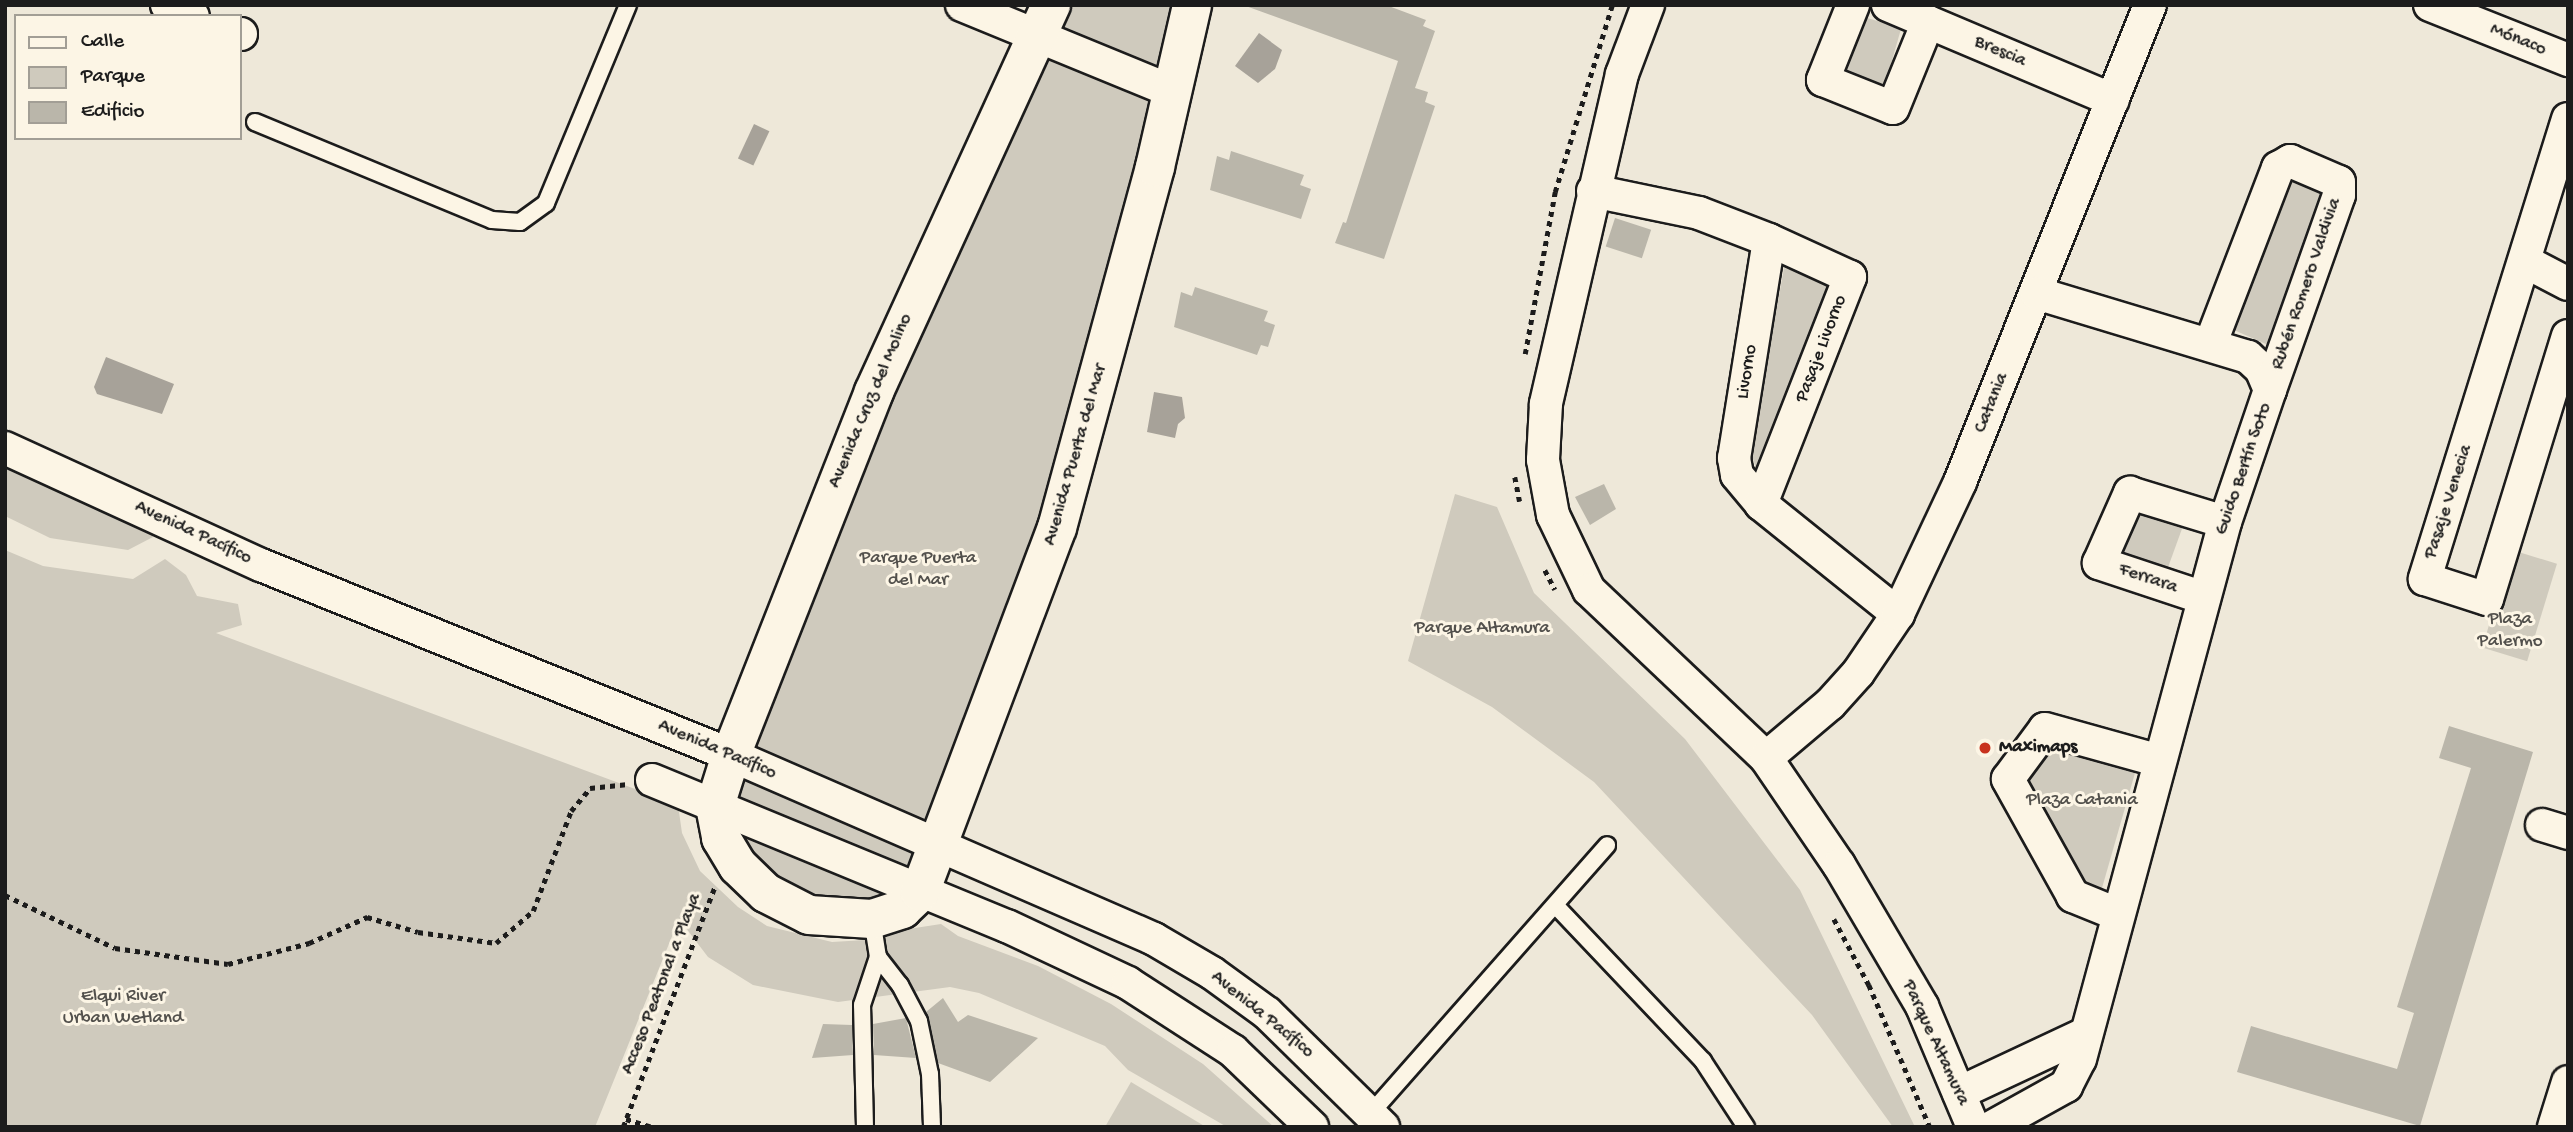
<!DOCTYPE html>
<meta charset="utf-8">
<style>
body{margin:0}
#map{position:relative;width:2573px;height:1132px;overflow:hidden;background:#eee8d9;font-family:"Gochi Hand",sans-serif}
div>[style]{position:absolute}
.green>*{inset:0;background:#cfcabd;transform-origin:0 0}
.water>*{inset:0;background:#a7a299;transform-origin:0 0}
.building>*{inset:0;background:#bab6aa;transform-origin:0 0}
.path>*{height:4.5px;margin-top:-2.25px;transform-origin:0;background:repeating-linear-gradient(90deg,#1c1c1c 0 5px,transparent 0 10px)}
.roads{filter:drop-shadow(2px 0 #1c1c1c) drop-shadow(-2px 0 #1c1c1c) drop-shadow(0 2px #1c1c1c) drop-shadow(0 -2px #1c1c1c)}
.service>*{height:16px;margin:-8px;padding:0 8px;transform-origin:8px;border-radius:8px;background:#fcf5e5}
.minor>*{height:32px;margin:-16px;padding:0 16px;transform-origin:16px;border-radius:16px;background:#fcf5e5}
.tertiary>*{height:38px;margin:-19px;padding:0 19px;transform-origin:19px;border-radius:19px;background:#fcf5e5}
.dots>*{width:19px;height:19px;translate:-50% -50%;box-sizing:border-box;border:4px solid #fcf5e5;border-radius:50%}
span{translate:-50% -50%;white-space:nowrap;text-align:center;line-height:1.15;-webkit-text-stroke:6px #fcf5e5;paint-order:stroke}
.street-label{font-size:19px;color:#1c1c1c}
.park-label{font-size:19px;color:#52504c}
.poi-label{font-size:19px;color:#1c1c1c;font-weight:700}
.left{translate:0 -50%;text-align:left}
.frame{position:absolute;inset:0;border:7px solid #1c1c1c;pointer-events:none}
.legend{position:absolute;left:14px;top:14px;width:228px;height:126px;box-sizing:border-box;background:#fcf5e5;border:2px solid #a29e95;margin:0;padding:9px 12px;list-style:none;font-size:21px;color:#1c1c1c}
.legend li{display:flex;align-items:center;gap:14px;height:35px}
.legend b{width:35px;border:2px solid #a29e95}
</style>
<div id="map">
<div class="green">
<div style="clip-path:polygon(1062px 5px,1177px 5px,1043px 524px,897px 897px,829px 906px,761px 870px,735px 823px,743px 779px,822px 536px)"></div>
<div style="left:1860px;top:16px;width:43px;height:59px;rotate:16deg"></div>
<div style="clip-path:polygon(2294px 174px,2321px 184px,2325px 203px,2275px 348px,2227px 327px,2280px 189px)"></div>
<div style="clip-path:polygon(1784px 268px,1830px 282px,1828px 304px,1757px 472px,1751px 452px)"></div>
<div style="clip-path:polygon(5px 465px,150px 528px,153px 537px,128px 550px,50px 538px,5px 516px)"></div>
<div style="clip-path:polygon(1455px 494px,1497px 507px,1534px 593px,1685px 739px,1800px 890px,1915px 1127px,1893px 1127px,1812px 1015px,1594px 782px,1492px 707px,1408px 661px)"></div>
<div style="left:2136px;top:509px;width:50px;height:49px;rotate:20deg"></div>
<div style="clip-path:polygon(5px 550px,43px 566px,133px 579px,165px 559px,186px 575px,197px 596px,238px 604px,242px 625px,216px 633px,678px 805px,682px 833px,700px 871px,738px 907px,767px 926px,832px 942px,882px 939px,902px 930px,941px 924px,958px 936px,1038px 966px,1111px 1004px,1203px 1064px,1274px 1127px,1227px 1127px,1128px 1070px,1105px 1046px,979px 993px,950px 987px,838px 1002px,753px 985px,708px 957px,679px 919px,595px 1127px,5px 1127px)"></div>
<div style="left:2512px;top:550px;width:47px;height:102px;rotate:17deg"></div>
<div style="clip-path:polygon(2048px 747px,2135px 773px,2102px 888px,2083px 885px,2023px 779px)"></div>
<div style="clip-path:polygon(1131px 1082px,1206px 1127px,1105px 1127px)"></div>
</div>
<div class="water">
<div style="clip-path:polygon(1259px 33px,1282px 50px,1275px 69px,1258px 83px,1235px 66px)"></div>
<div style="left:754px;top:124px;width:17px;height:38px;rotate:25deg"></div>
<div style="clip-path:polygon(106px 357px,174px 384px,162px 414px,97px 394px,94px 387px)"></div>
<div style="clip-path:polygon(1154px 392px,1182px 397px,1185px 418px,1178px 424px,1175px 438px,1147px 432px)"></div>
</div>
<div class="building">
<div style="clip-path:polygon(1243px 5px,1386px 5px,1426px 20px,1423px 26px,1435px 31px,1415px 88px,1428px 92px,1425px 102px,1435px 106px,1384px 259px,1335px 243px,1343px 222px,1346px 223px,1398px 61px)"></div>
<div style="clip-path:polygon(1231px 151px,1304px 175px,1300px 185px,1311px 189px,1301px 219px,1210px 190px,1217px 156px,1229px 160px)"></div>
<div style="left:1615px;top:218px;width:38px;height:30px;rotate:18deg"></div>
<div style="clip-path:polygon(1195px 287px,1268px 311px,1264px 321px,1275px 325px,1268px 347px,1261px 345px,1257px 355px,1174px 327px,1181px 292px,1192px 296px)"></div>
<div style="clip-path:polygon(1604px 484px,1616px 509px,1590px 525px,1575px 497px)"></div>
<div style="clip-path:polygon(2449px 726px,2533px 752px,2420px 1126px,2237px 1072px,2251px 1026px,2397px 1069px,2414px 1013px,2397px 1007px,2471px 768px,2439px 758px)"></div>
<div style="clip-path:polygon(943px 998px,958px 1022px,968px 1015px,1038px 1038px,990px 1082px,938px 1063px,926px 1012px)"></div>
<div style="clip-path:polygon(906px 1018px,916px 1058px,874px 1055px,873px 1024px)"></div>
<div style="clip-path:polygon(823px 1024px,852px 1025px,853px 1055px,812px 1058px)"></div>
</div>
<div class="path">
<div style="left:1525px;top:354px;width:165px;rotate:-79.5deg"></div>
<div style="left:1555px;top:192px;width:195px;rotate:-73deg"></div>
<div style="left:1515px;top:477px;width:25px;rotate:79deg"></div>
<div style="left:1545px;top:570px;width:22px;rotate:63deg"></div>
<div style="left:5px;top:895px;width:122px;rotate:25.7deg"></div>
<div style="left:115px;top:948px;width:114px;rotate:8.1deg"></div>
<div style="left:228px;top:964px;width:84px;rotate:-14.5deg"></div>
<div style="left:309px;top:943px;width:64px;rotate:-24.1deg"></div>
<div style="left:367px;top:917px;width:53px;rotate:16.4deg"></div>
<div style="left:418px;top:932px;width:79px;rotate:8deg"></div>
<div style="left:496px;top:943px;width:49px;rotate:-40.9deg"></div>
<div style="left:533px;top:911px;width:107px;rotate:-69.2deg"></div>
<div style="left:571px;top:811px;width:30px;rotate:-50deg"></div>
<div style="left:590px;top:788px;width:36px;rotate:-6deg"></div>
<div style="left:1834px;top:919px;width:75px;rotate:62.1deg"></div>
<div style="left:1869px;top:985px;width:155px;rotate:66.8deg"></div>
<div style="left:626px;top:1119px;width:28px;rotate:17deg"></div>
<div style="left:623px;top:1127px;width:258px;rotate:-69.1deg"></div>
</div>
<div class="roads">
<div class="service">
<div style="left:255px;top:122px;width:256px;rotate:22.5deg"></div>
<div style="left:492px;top:220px;width:28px;rotate:4deg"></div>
<div style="left:520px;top:222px;width:32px;rotate:-36deg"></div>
<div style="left:546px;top:203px;width:214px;rotate:-67.5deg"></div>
<div style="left:1556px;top:906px;width:214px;rotate:46.5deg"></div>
<div style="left:1703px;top:1061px;width:79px;rotate:56.9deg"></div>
<div style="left:878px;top:957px;width:36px;rotate:52deg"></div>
<div style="left:900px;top:985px;width:41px;rotate:62.2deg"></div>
<div style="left:919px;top:1021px;width:54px;rotate:78.3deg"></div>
<div style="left:930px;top:1074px;width:53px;rotate:87.8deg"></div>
<div style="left:1371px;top:1113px;width:357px;rotate:-48.6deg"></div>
<div style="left:865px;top:1127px;width:122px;rotate:-91.4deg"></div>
<div style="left:862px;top:1005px;width:51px;rotate:-71.6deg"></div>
<div style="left:878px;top:957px;width:38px;rotate:-99deg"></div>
</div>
<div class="minor">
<div style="left:167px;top:5px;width:28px;rotate:23deg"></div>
<div style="left:962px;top:5px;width:227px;rotate:22.3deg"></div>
<div style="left:1648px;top:5px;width:74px;rotate:110.6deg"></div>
<div style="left:1622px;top:74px;width:339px;rotate:103deg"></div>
<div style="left:1546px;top:404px;width:56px;rotate:93.1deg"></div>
<div style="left:1543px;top:460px;width:56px;rotate:79.7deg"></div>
<div style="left:1553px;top:515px;width:83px;rotate:64.4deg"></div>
<div style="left:1589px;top:590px;width:244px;rotate:43.5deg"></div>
<div style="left:1766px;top:758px;width:130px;rotate:55.7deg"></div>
<div style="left:1839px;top:865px;width:164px;rotate:59.5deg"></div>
<div style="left:1922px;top:1006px;width:131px;rotate:67.1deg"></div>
<div style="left:1853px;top:5px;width:81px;rotate:111.8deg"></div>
<div style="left:1823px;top:80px;width:75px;rotate:21.8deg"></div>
<div style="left:1893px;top:108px;width:93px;rotate:-67.9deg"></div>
<div style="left:1888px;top:5px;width:244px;rotate:22.9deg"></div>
<div style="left:2430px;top:5px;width:149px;rotate:21.7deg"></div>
<div style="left:240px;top:34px;width:1px"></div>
<div style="left:2568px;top:119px;width:482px;rotate:107.3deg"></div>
<div style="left:2425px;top:579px;width:65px;rotate:17.9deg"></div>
<div style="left:2487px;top:599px;width:275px;rotate:-72.9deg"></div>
<div style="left:1593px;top:191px;width:108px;rotate:11.7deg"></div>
<div style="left:1699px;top:213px;width:75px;rotate:21.1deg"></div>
<div style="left:1769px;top:240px;width:221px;rotate:99.1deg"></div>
<div style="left:1734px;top:458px;width:17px;rotate:80deg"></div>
<div style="left:1737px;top:475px;width:38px;rotate:50deg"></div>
<div style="left:1761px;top:504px;width:176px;rotate:38.8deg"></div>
<div style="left:2526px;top:262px;width:47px;rotate:27.6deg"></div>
<div style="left:2210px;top:345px;width:190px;rotate:-69deg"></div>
<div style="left:2278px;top:168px;width:14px;rotate:-30deg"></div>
<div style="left:2290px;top:161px;width:53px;rotate:23.2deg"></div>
<div style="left:2339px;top:182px;width:13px;rotate:90deg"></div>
<div style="left:2339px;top:195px;width:207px;rotate:109.5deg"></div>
<div style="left:5px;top:448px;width:281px;rotate:24.6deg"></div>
<div style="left:261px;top:565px;width:507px;rotate:22.01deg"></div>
<div style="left:731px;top:755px;width:461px;rotate:23.5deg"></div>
<div style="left:1154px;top:939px;width:67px;rotate:30.4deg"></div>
<div style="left:1212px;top:973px;width:68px;rotate:36deg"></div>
<div style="left:1267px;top:1013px;width:163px;rotate:44.5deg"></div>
<div style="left:1761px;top:504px;width:244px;rotate:-68.6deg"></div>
<div style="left:1850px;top:277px;width:89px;rotate:-155.4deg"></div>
<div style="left:2204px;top:598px;width:111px;rotate:-161.6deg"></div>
<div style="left:2099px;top:563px;width:77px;rotate:-66.1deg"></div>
<div style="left:2130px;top:493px;width:99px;rotate:17deg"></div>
<div style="left:1766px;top:758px;width:84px;rotate:-40.2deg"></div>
<div style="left:1830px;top:704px;width:42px;rotate:-47.9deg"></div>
<div style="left:1858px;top:673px;width:71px;rotate:-55.9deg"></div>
<div style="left:1898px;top:614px;width:146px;rotate:-64.8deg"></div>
<div style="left:1960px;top:482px;width:513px;rotate:-68.28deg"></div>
<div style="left:652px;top:780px;width:384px;rotate:22.4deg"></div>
<div style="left:1007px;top:926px;width:134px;rotate:25.2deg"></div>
<div style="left:1128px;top:983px;width:125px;rotate:32.9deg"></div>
<div style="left:1233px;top:1051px;width:110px;rotate:43.9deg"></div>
<div style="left:2542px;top:825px;width:27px;rotate:17deg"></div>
<div style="left:2117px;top:914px;width:48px;rotate:-157.8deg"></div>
<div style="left:2073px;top:896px;width:134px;rotate:-119.1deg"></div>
<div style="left:2008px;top:779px;width:62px;rotate:-53.5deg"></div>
<div style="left:2045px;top:729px;width:119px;rotate:15.5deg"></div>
<div style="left:1959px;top:1093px;width:139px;rotate:-25.1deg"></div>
<div style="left:1992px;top:1127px;width:85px;rotate:-29deg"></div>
<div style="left:2066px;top:1086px;width:30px;rotate:-63deg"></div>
<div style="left:2080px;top:1059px;width:556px;rotate:-74.89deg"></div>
<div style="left:2225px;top:522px;width:139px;rotate:-71.2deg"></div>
<div style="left:2270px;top:390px;width:23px;rotate:-113deg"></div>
<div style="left:2261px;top:369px;width:18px;rotate:-137deg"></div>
<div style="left:2248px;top:357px;width:221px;rotate:-163.2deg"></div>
<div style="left:2554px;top:1127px;width:47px;rotate:-72.7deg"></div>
</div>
<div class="tertiary">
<div style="left:1051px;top:5px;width:426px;rotate:114.6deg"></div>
<div style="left:874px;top:392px;width:390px;rotate:111.5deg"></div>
<div style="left:731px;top:755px;width:53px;rotate:107.4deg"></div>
<div style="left:715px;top:806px;width:33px;rotate:79deg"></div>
<div style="left:721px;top:838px;width:33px;rotate:59deg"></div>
<div style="left:738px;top:866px;width:39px;rotate:44deg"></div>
<div style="left:766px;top:893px;width:48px;rotate:27.1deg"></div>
<div style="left:809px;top:915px;width:63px;rotate:3.6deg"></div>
<div style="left:872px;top:919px;width:32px;rotate:-18deg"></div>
<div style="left:902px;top:909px;width:25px;rotate:-43deg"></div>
<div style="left:920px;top:892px;width:389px;rotate:-69.4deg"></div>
<div style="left:1057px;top:528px;width:374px;rotate:-74.8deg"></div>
<div style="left:1155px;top:167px;width:166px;rotate:-77.1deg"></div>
</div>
</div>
<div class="dots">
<div style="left:1985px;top:748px;background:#c8321e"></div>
</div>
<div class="street-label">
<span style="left:2518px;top:40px;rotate:22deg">Mónaco</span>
<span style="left:2000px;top:52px;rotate:23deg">Brescia</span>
<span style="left:2307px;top:284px;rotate:-71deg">Rubén Romero Valdivia</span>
<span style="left:1822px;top:349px;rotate:-69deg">Pasaje Livorno</span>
<span style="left:1748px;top:372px;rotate:-81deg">Livorno</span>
<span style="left:871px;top:401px;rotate:-67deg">Avenida Cruz del Molino</span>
<span style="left:1992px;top:403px;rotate:-68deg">Catania</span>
<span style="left:1076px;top:455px;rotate:-74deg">Avenida Puerta del Mar</span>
<span style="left:2244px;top:469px;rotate:-71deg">Guido Bertín Soto</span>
<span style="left:2449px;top:502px;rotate:-72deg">Pasaje Venecia</span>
<span style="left:193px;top:533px;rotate:25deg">Avenida Pacífico</span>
<span style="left:2148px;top:579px;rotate:19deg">Ferrara</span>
<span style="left:717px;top:750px;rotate:23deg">Avenida Pacífico</span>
<span style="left:662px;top:984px;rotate:-69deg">Acceso Peatonal a Playa</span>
<span style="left:1262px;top:1015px;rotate:39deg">Avenida Pacífico</span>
<span style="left:1935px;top:1043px;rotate:65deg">Parque Altamura</span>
</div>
<div class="park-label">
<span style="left:918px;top:570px">Parque Puerta<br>del Mar</span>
<span style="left:2510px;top:631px">Plaza<br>Palermo</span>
<span style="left:1482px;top:629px">Parque Altamura</span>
<span style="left:2082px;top:801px">Plaza Catania</span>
<span style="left:123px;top:1008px">Elqui River<br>Urban Wetland</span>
</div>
<div class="poi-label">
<span class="left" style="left:1999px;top:748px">Maximaps</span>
</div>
<div class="frame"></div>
<ul class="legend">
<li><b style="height:9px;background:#fcf5e5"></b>Calle</li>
<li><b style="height:19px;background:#cfcabd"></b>Parque</li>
<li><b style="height:19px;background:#bab6aa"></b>Edificio</li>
</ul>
</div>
